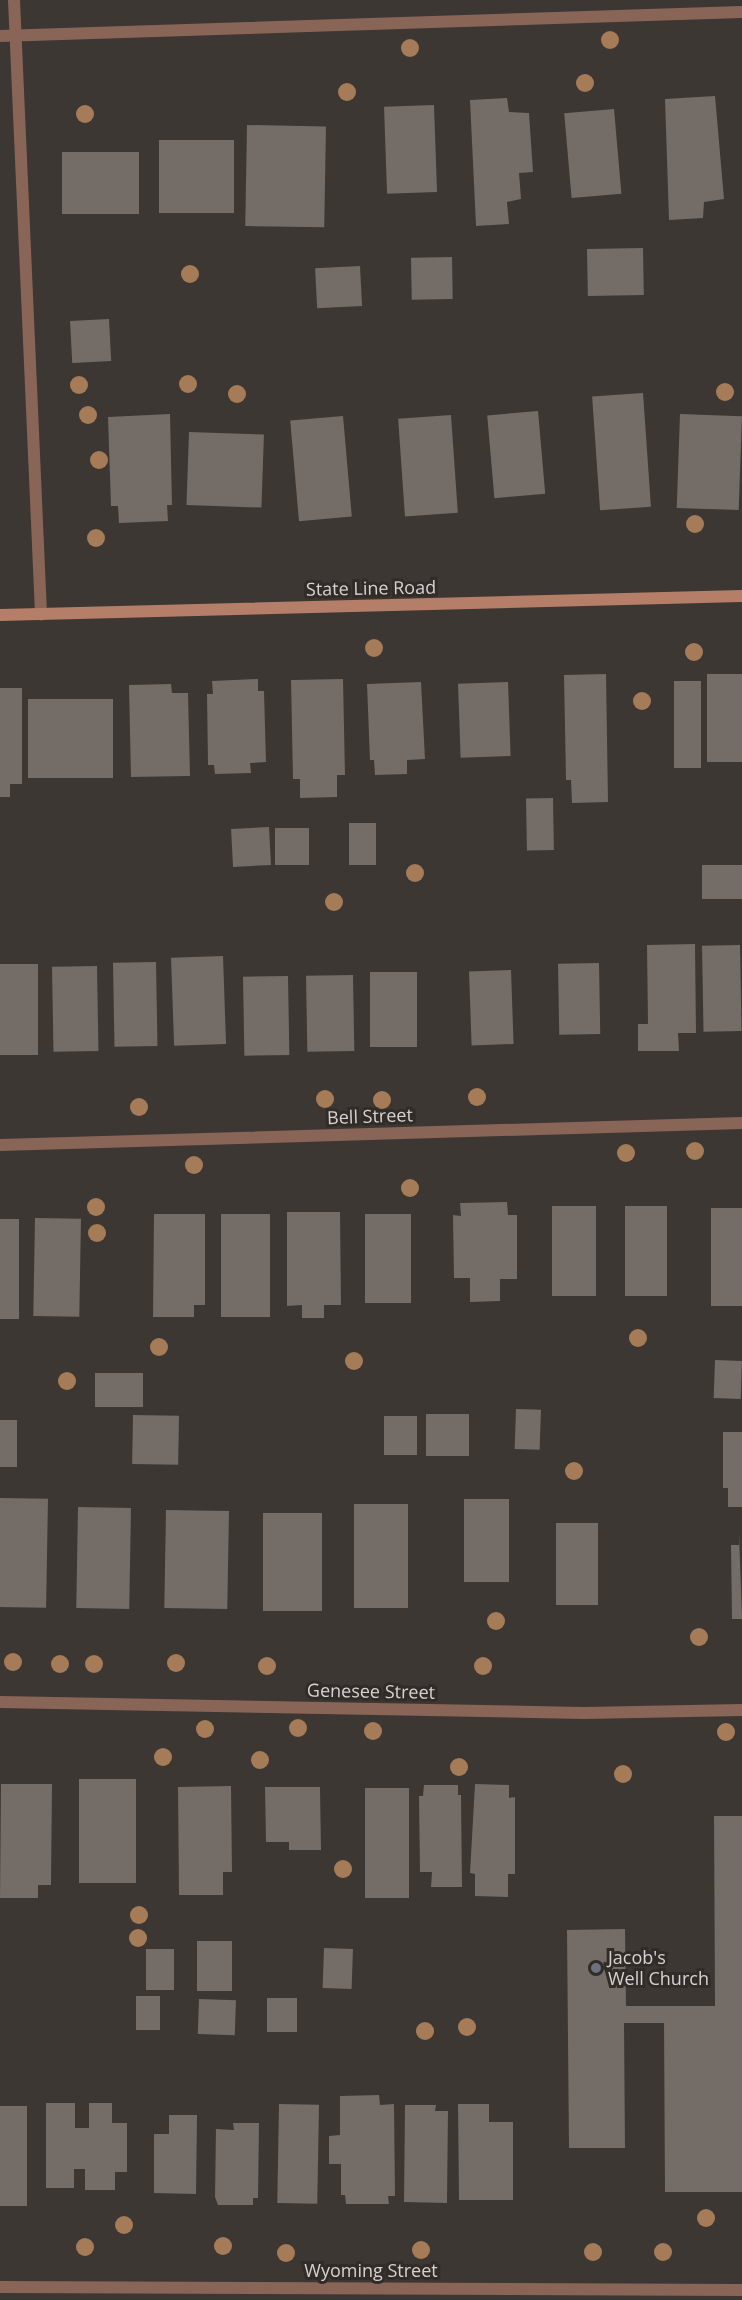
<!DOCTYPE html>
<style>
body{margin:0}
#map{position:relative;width:742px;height:2300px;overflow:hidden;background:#3c3732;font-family:"Open Sans",sans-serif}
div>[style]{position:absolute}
.building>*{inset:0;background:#736c67;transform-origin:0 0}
.street>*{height:12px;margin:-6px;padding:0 6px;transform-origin:6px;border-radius:6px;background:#896558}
.secondary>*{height:12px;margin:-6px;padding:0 6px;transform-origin:6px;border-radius:6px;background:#b57e69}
.trees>*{width:18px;height:18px;margin:-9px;border-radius:50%;background:#a57b58}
.dots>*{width:16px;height:16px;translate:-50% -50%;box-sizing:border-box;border:3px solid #322c28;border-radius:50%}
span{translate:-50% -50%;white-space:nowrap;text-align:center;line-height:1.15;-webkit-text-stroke:6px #322c28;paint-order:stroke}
.street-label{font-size:18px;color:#d6d2d0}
.poi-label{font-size:18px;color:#d6d2d0}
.left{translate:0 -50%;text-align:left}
</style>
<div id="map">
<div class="building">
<div style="clip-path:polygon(715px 96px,724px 199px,704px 202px,703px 218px,669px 220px,665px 99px)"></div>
<div style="clip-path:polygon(507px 98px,509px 112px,529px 113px,533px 172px,519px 173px,521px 199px,507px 202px,509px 224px,476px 226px,470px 100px)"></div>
<div style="left:434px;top:105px;width:87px;height:50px;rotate:88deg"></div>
<div style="left:614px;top:109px;width:85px;height:50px;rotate:85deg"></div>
<div style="left:247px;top:125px;width:79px;height:101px;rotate:1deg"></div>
<div style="left:159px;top:140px;width:75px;height:73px"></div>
<div style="left:62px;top:152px;width:77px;height:62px"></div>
<div style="left:643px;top:248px;width:47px;height:56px;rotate:89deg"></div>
<div style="left:452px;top:257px;width:42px;height:41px;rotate:89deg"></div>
<div style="left:360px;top:266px;width:40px;height:45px;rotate:87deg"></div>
<div style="left:109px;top:319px;width:42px;height:39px;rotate:87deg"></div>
<div style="left:643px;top:393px;width:114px;height:51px;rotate:86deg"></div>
<div style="left:538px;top:411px;width:83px;height:51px;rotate:85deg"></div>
<div style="clip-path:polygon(170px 414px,172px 505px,167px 505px,168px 521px,119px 523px,118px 506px,111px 506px,108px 417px)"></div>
<div style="left:680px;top:414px;width:62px;height:94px;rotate:2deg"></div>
<div style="left:451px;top:415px;width:98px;height:53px;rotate:86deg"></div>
<div style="left:343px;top:416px;width:101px;height:53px;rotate:85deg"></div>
<div style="left:189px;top:432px;width:75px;height:73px;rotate:2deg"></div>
<div style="clip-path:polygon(606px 674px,608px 802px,572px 803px,571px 780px,566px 780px,564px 675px)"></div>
<div style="left:707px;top:674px;width:35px;height:88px"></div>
<div style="clip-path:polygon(258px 679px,258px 691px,264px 691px,266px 762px,250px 763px,251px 773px,215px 774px,214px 765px,208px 765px,207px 694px,213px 694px,212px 681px)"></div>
<div style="clip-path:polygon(343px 679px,345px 775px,337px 775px,337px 797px,300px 798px,300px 779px,293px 779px,291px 680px)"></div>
<div style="left:674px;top:681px;width:27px;height:87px"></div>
<div style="clip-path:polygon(421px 682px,425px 759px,407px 760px,407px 774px,375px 775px,374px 760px,370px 760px,367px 684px)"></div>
<div style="left:508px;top:682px;width:74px;height:50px;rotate:88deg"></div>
<div style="clip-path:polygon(171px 684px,172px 693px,188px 693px,190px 776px,131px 777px,129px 685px)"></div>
<div style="clip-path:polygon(0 688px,22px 688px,22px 784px,10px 784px,10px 797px,0 797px)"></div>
<div style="left:28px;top:699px;width:85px;height:79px"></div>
<div style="left:553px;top:798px;width:52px;height:27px;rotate:89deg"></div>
<div style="left:349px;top:823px;width:27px;height:42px"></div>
<div style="left:269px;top:827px;width:38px;height:38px;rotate:87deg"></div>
<div style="left:275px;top:828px;width:34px;height:37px"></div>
<div style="left:742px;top:865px;width:34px;height:40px;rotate:90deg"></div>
<div style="clip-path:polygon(695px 944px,696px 1033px,678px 1033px,679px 1051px,638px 1051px,638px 1024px,648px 1024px,647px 945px)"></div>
<div style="left:740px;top:945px;width:86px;height:38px;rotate:89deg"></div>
<div style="left:223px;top:956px;width:88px;height:52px;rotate:88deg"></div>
<div style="left:156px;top:962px;width:84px;height:43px;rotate:89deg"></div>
<div style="left:599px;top:963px;width:71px;height:41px;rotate:89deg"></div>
<div style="left:0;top:964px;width:38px;height:91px"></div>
<div style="left:97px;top:966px;width:85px;height:45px;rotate:89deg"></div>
<div style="left:511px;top:970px;width:74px;height:42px;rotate:88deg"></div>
<div style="left:370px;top:972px;width:47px;height:75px"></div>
<div style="left:353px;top:975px;width:76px;height:47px;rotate:89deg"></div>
<div style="left:288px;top:976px;width:79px;height:45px;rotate:89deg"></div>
<div style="clip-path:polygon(507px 1202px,508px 1215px,517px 1215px,517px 1279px,500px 1279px,500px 1301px,470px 1302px,470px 1278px,454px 1278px,453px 1215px,461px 1216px,460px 1203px)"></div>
<div style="left:552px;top:1206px;width:44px;height:90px"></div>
<div style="left:625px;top:1206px;width:42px;height:90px"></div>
<div style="left:711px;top:1208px;width:31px;height:98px"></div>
<div style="clip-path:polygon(287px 1212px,340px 1212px,341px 1305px,324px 1305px,324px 1318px,302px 1318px,302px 1305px,287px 1306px)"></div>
<div style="clip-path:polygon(154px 1214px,205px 1214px,205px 1305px,194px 1305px,194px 1317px,153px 1317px)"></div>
<div style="left:221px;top:1214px;width:49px;height:103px"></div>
<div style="left:365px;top:1214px;width:46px;height:89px"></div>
<div style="left:35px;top:1218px;width:46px;height:98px;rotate:1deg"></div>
<div style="left:0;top:1219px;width:19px;height:100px"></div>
<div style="left:715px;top:1360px;width:27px;height:38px;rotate:2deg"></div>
<div style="left:95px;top:1373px;width:48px;height:34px"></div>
<div style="left:516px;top:1409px;width:25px;height:40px;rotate:2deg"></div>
<div style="left:426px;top:1414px;width:43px;height:42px"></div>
<div style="left:133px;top:1415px;width:46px;height:49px;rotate:1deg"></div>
<div style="left:384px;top:1416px;width:33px;height:39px"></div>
<div style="left:0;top:1420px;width:17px;height:47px"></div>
<div style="clip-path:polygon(723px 1432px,742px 1432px,742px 1507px,728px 1507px,728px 1488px,723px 1488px)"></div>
<div style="left:0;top:1498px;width:48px;height:109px;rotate:1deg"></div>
<div style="left:464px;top:1499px;width:45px;height:83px"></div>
<div style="left:354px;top:1504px;width:54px;height:104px"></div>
<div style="left:78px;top:1507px;width:53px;height:101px;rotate:1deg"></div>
<div style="left:166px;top:1510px;width:63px;height:98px;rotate:1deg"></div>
<div style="left:263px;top:1513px;width:59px;height:98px"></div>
<div style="left:556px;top:1523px;width:42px;height:82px"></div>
<div style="clip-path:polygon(739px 1533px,742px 1619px,732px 1619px,731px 1545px,739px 1545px)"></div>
<div style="left:79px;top:1779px;width:57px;height:104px"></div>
<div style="clip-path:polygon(1px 1784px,52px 1784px,51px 1885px,38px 1885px,38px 1898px,0 1898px)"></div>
<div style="clip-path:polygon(475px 1784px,509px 1785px,509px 1798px,515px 1797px,515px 1874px,508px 1874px,508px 1897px,475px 1896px,475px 1874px,470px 1873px)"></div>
<div style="clip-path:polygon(424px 1785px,458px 1785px,458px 1795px,461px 1795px,462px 1887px,431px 1887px,432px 1872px,420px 1872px,419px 1796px,423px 1796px)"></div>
<div style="clip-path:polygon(231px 1786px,232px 1872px,223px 1872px,223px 1895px,179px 1895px,178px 1787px)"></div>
<div style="clip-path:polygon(265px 1787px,320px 1787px,321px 1850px,289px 1850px,289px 1842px,266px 1842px)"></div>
<div style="left:365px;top:1788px;width:44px;height:110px"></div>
<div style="clip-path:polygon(714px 1816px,742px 1816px,742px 2192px,665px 2192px,664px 2023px,624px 2023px,625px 2148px,569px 2148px,567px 1930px,625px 1929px,626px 2006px,715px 2006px)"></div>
<div style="left:232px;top:1941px;width:50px;height:35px;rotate:90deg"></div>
<div style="left:324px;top:1948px;width:29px;height:40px;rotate:2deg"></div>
<div style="left:146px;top:1949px;width:28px;height:41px"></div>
<div style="left:136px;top:1996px;width:24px;height:34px"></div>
<div style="left:297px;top:1998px;width:34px;height:30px;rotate:90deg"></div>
<div style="left:199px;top:1999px;width:37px;height:35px;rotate:2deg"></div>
<div style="clip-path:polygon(379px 2095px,380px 2105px,394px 2104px,395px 2196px,388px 2196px,389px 2204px,346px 2204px,345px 2195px,341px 2195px,341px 2164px,329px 2164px,329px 2136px,340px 2135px,340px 2096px)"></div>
<div style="clip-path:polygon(46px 2103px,75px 2103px,75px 2128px,89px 2128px,89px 2103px,112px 2103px,112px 2123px,127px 2123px,127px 2172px,115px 2172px,115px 2190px,85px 2190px,85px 2169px,74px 2169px,74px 2188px,46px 2188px)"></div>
<div style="left:279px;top:2104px;width:40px;height:99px;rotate:1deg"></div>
<div style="clip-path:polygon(458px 2104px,489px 2104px,489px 2122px,513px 2122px,513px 2200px,459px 2200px)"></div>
<div style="clip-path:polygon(405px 2105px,436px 2105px,435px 2111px,448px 2111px,447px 2203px,404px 2202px)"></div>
<div style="left:0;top:2106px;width:27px;height:100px"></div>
<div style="clip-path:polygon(169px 2115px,197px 2115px,196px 2194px,154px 2193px,154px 2134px,169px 2134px)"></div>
<div style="clip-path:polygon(233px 2123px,259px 2123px,258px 2198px,253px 2198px,253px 2205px,218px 2205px,215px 2197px,216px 2129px,234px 2130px)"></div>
</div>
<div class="street">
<div style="left:14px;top:0;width:615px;rotate:87.48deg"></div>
<div style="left:0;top:36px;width:742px;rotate:-1.85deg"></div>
<div style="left:0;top:1145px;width:742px;rotate:-1.7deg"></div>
<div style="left:0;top:1702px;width:584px;rotate:1.08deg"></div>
<div style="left:584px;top:1713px;width:158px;rotate:-1.1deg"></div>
<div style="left:0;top:2287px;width:742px;rotate:0.23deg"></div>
</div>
<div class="secondary">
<div style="left:0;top:615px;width:742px;rotate:-1.47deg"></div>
</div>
<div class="trees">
<div style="left:610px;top:40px"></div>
<div style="left:410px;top:48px"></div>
<div style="left:585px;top:83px"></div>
<div style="left:347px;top:92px"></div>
<div style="left:85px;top:114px"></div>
<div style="left:190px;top:274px"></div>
<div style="left:188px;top:384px"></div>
<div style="left:79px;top:385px"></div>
<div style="left:725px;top:392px"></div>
<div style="left:237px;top:394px"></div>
<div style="left:88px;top:415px"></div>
<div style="left:99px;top:460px"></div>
<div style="left:695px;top:524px"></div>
<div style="left:96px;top:538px"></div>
<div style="left:374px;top:648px"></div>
<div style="left:694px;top:652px"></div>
<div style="left:642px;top:701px"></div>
<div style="left:415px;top:873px"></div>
<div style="left:334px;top:902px"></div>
<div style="left:477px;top:1097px"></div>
<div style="left:325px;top:1099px"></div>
<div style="left:382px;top:1100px"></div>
<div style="left:139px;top:1107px"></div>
<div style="left:695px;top:1151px"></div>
<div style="left:626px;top:1153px"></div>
<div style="left:194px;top:1165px"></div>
<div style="left:410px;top:1188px"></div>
<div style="left:96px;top:1207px"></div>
<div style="left:97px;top:1233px"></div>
<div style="left:638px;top:1338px"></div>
<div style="left:159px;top:1347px"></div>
<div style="left:354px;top:1361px"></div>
<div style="left:67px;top:1381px"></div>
<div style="left:574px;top:1471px"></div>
<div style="left:496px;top:1621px"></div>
<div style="left:699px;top:1637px"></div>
<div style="left:13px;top:1662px"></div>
<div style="left:176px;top:1663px"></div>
<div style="left:60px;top:1664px"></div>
<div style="left:94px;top:1664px"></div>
<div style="left:267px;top:1666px"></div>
<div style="left:483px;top:1666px"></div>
<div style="left:298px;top:1728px"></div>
<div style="left:205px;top:1729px"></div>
<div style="left:373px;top:1731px"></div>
<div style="left:726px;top:1732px"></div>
<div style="left:163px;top:1757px"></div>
<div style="left:260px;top:1760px"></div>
<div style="left:459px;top:1767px"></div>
<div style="left:623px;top:1774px"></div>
<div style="left:343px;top:1869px"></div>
<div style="left:139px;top:1915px"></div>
<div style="left:138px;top:1938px"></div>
<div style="left:467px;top:2027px"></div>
<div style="left:425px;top:2031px"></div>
<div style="left:706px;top:2218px"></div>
<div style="left:124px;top:2225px"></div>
<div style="left:223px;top:2246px"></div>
<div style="left:85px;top:2247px"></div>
<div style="left:421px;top:2250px"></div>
<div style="left:593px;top:2252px"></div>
<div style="left:663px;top:2252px"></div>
<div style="left:286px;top:2253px"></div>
</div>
<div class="dots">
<div style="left:596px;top:1968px;background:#6b7280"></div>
</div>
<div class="street-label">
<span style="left:371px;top:588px;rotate:-1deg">State Line Road</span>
<span style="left:370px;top:1116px;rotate:-2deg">Bell Street</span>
<span style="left:371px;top:1691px;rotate:1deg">Genesee Street</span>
<span style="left:371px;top:2270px">Wyoming Street</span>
</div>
<div class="poi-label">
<span class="left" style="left:608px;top:1968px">Jacob's<br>Well Church</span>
</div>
</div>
